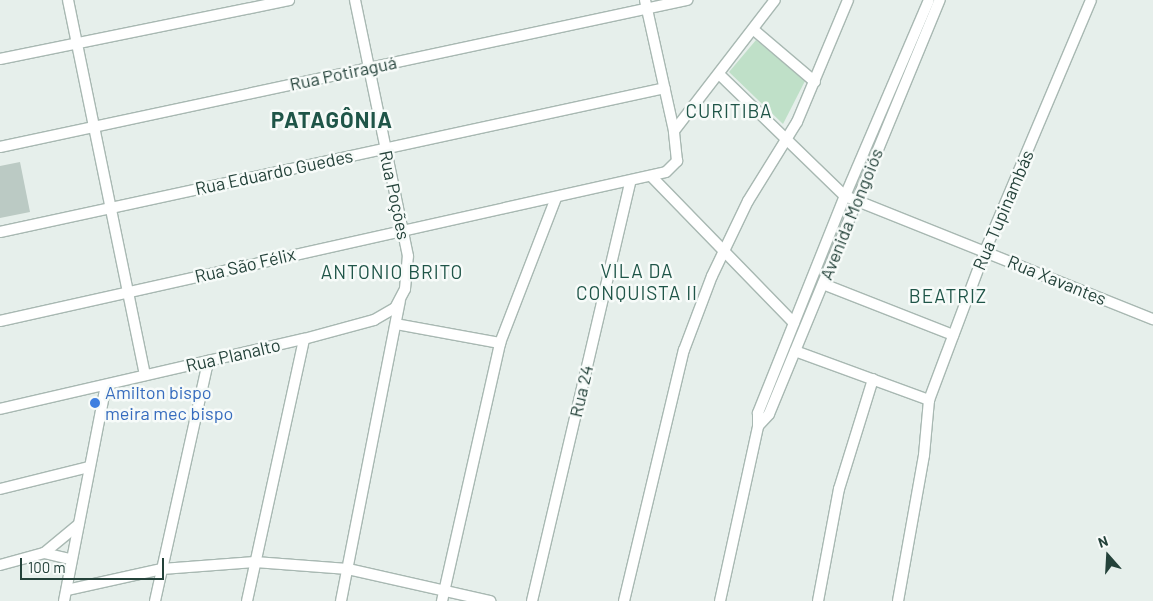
<!DOCTYPE html>
<meta charset="utf-8">
<style>
body{margin:0}
#map{position:relative;width:1153px;height:601px;overflow:hidden;background:#e6efeb;font-family:Barlow,sans-serif}
div>[style]{position:absolute}
.green>*{inset:0;background:#bfe0c8}
.building>*{inset:0;background:#bbcac4}
.roads{filter:drop-shadow(1px 0 #a8b8b2) drop-shadow(-1px 0 #a8b8b2) drop-shadow(0 1px #a8b8b2) drop-shadow(0 -1px #a8b8b2)}
.minor>*{height:10px;margin:-5px;padding:0 5px;transform-origin:5px;border-radius:5px;background:#fff}
.dots>*{width:14px;height:14px;translate:-50% -50%;box-sizing:border-box;border:2px solid #f7fbf9;border-radius:50%}
span{translate:-50% -50%;white-space:nowrap;text-align:center;line-height:1.15;-webkit-text-stroke:5px #f7fbf9;paint-order:stroke}
.street-label{font-size:18px;color:#24423a}
.shop-label{font-size:18px;color:#366cbe}
.left{translate:0 -50%;text-align:left}
.neighbourhood-label{font-size:19px;color:#1f5548;letter-spacing:1px}
.district-label{font-size:22px;color:#1f5548;font-weight:700;letter-spacing:1px}
.north{position:absolute;left:1083px;top:531px;width:50px;height:50px;-webkit-text-stroke:4px #f7fbf9;paint-order:stroke;rotate:341deg;font-size:14px;font-weight:700;line-height:20px;text-align:center;color:#24423a}
.north::after{content:'';display:block;margin:auto;width:18px;height:22px;background:#24423a;clip-path:polygon(50% 0,100% 100%,50% 72%,0 100%)}
.scale{position:absolute;left:20px;top:558px;width:144px;height:22px;box-sizing:border-box;border:2px solid #24423a;border-top:0;padding-left:6px;font-size:15px;line-height:18px;white-space:nowrap;color:#24423a;-webkit-text-stroke:4px #f7fbf9;paint-order:stroke}
</style>
<div id="map">
<div class="green">
<div style="clip-path:polygon(756px 40px,805px 81px,783px 124px,729px 72px)"></div>
</div>
<div class="building">
<div style="clip-path:polygon(20px 162px,30px 212px,0 218px,0 166px)"></div>
</div>
<div class="roads">
<div class="minor">
<div style="left:68px;top:0;width:383px;rotate:78.4deg"></div>
<div style="left:754px;top:30px;width:80px;rotate:40.4deg"></div>
<div style="left:0;top:59px;width:295px;rotate:-11.5deg"></div>
<div style="left:720px;top:75px;width:174px;rotate:44.1deg"></div>
<div style="left:845px;top:196px;width:332px;rotate:21.8deg"></div>
<div style="left:674px;top:131px;width:165px;rotate:-52.4deg"></div>
<div style="left:0;top:147px;width:703px;rotate:-12.08deg"></div>
<div style="left:651px;top:176px;width:205px;rotate:45.8deg"></div>
<div style="left:0;top:232px;width:680px;rotate:-12.22deg"></div>
<div style="left:823px;top:284px;width:140px;rotate:21.4deg"></div>
<div style="left:0;top:321px;width:682px;rotate:-12.61deg"></div>
<div style="left:666px;top:172px;width:16px;rotate:-45deg"></div>
<div style="left:677px;top:161px;width:30px;rotate:-96deg"></div>
<div style="left:674px;top:131px;width:134px;rotate:-102.5deg"></div>
<div style="left:396px;top:324px;width:106px;rotate:10.4deg"></div>
<div style="left:795px;top:351px;width:143px;rotate:20.1deg"></div>
<div style="left:0;top:409px;width:312px;rotate:-13deg"></div>
<div style="left:304px;top:339px;width:73px;rotate:-15.2deg"></div>
<div style="left:374px;top:320px;width:24px;rotate:-30deg"></div>
<div style="left:395px;top:308px;width:21px;rotate:-62deg"></div>
<div style="left:405px;top:289px;width:33px;rotate:-85deg"></div>
<div style="left:408px;top:256px;width:261px;rotate:-101.7deg"></div>
<div style="left:758px;top:426px;width:16px;rotate:-47deg"></div>
<div style="left:769px;top:414px;width:448px;rotate:-67.6deg"></div>
<div style="left:0;top:489px;width:92px;rotate:-13.9deg"></div>
<div style="left:44px;top:553px;width:28px;rotate:13deg"></div>
<div style="left:0;top:565px;width:46px;rotate:-15.3deg"></div>
<div style="left:44px;top:553px;width:45px;rotate:-39.6deg"></div>
<div style="left:67px;top:590px;width:97px;rotate:-12.5deg"></div>
<div style="left:162px;top:569px;width:93px;rotate:-4.3deg"></div>
<div style="left:255px;top:562px;width:93px;rotate:4.3deg"></div>
<div style="left:348px;top:569px;width:146px;rotate:12.7deg"></div>
<div style="left:64px;top:601px;width:220px;rotate:-79deg"></div>
<div style="left:155px;top:601px;width:246px;rotate:-77.5deg"></div>
<div style="left:247px;top:601px;width:268px;rotate:-77.7deg"></div>
<div style="left:341px;top:601px;width:306px;rotate:-78.9deg"></div>
<div style="left:442px;top:601px;width:264px;rotate:-77.3deg"></div>
<div style="left:500px;top:343px;width:155px;rotate:-68.9deg"></div>
<div style="left:532px;top:601px;width:430px;rotate:-76.8deg"></div>
<div style="left:624px;top:601px;width:258px;rotate:-76.6deg"></div>
<div style="left:684px;top:350px;width:79px;rotate:-69.3deg"></div>
<div style="left:712px;top:276px;width:83px;rotate:-64.4deg"></div>
<div style="left:748px;top:201px;width:93px;rotate:-58.2deg"></div>
<div style="left:797px;top:122px;width:132px;rotate:-67.3deg"></div>
<div style="left:720px;top:601px;width:179px;rotate:-77.7deg"></div>
<div style="left:758px;top:426px;width:13px;rotate:-90deg"></div>
<div style="left:758px;top:413px;width:234px;rotate:-68.2deg"></div>
<div style="left:845px;top:196px;width:213px;rotate:-66.8deg"></div>
<div style="left:818px;top:601px;width:114px;rotate:-79.4deg"></div>
<div style="left:839px;top:489px;width:115px;rotate:-72.8deg"></div>
<div style="left:898px;top:601px;width:148px;rotate:-79.9deg"></div>
<div style="left:924px;top:455px;width:55px;rotate:-84.8deg"></div>
<div style="left:929px;top:400px;width:159px;rotate:-69.4deg"></div>
<div style="left:985px;top:251px;width:272px;rotate:-67.1deg"></div>
</div>
</div>
<div class="dots">
<div style="left:95px;top:403px;background:#3f7fe0"></div>
</div>
<div class="street-label">
<span style="left:343px;top:73px;rotate:-12deg">Rua Potiraguá</span>
<span style="left:274px;top:172px;rotate:-12deg">Rua Eduardo Guedes</span>
<span style="left:395px;top:195px;rotate:78deg">Rua Poções</span>
<span style="left:1003px;top:210px;rotate:-67deg">Rua Tupinambás</span>
<span style="left:851px;top:214px;rotate:-68deg">Avenida Mongoiós</span>
<span style="left:245px;top:265px;rotate:-13deg">Rua São Félix</span>
<span style="left:1057px;top:280px;rotate:22deg">Rua Xavantes</span>
<span style="left:233px;top:355px;rotate:-13deg">Rua Planalto</span>
<span style="left:581px;top:391px;rotate:-77deg">Rua 24</span>
</div>
<div class="shop-label">
<span class="left" style="left:105px;top:403px">Amilton bispo<br>meira mec bispo</span>
</div>
<div class="neighbourhood-label">
<span style="left:729px;top:111px">CURITIBA</span>
<span style="left:637px;top:282px">VILA DA<br>CONQUISTA II</span>
<span style="left:392px;top:272px">ANTONIO BRITO</span>
<span style="left:948px;top:296px">BEATRIZ</span>
</div>
<div class="district-label">
<span style="left:332px;top:120px">PATAGÔNIA</span>
</div>
<div class="north">N</div>
<div class="scale">100 m</div>
</div>
